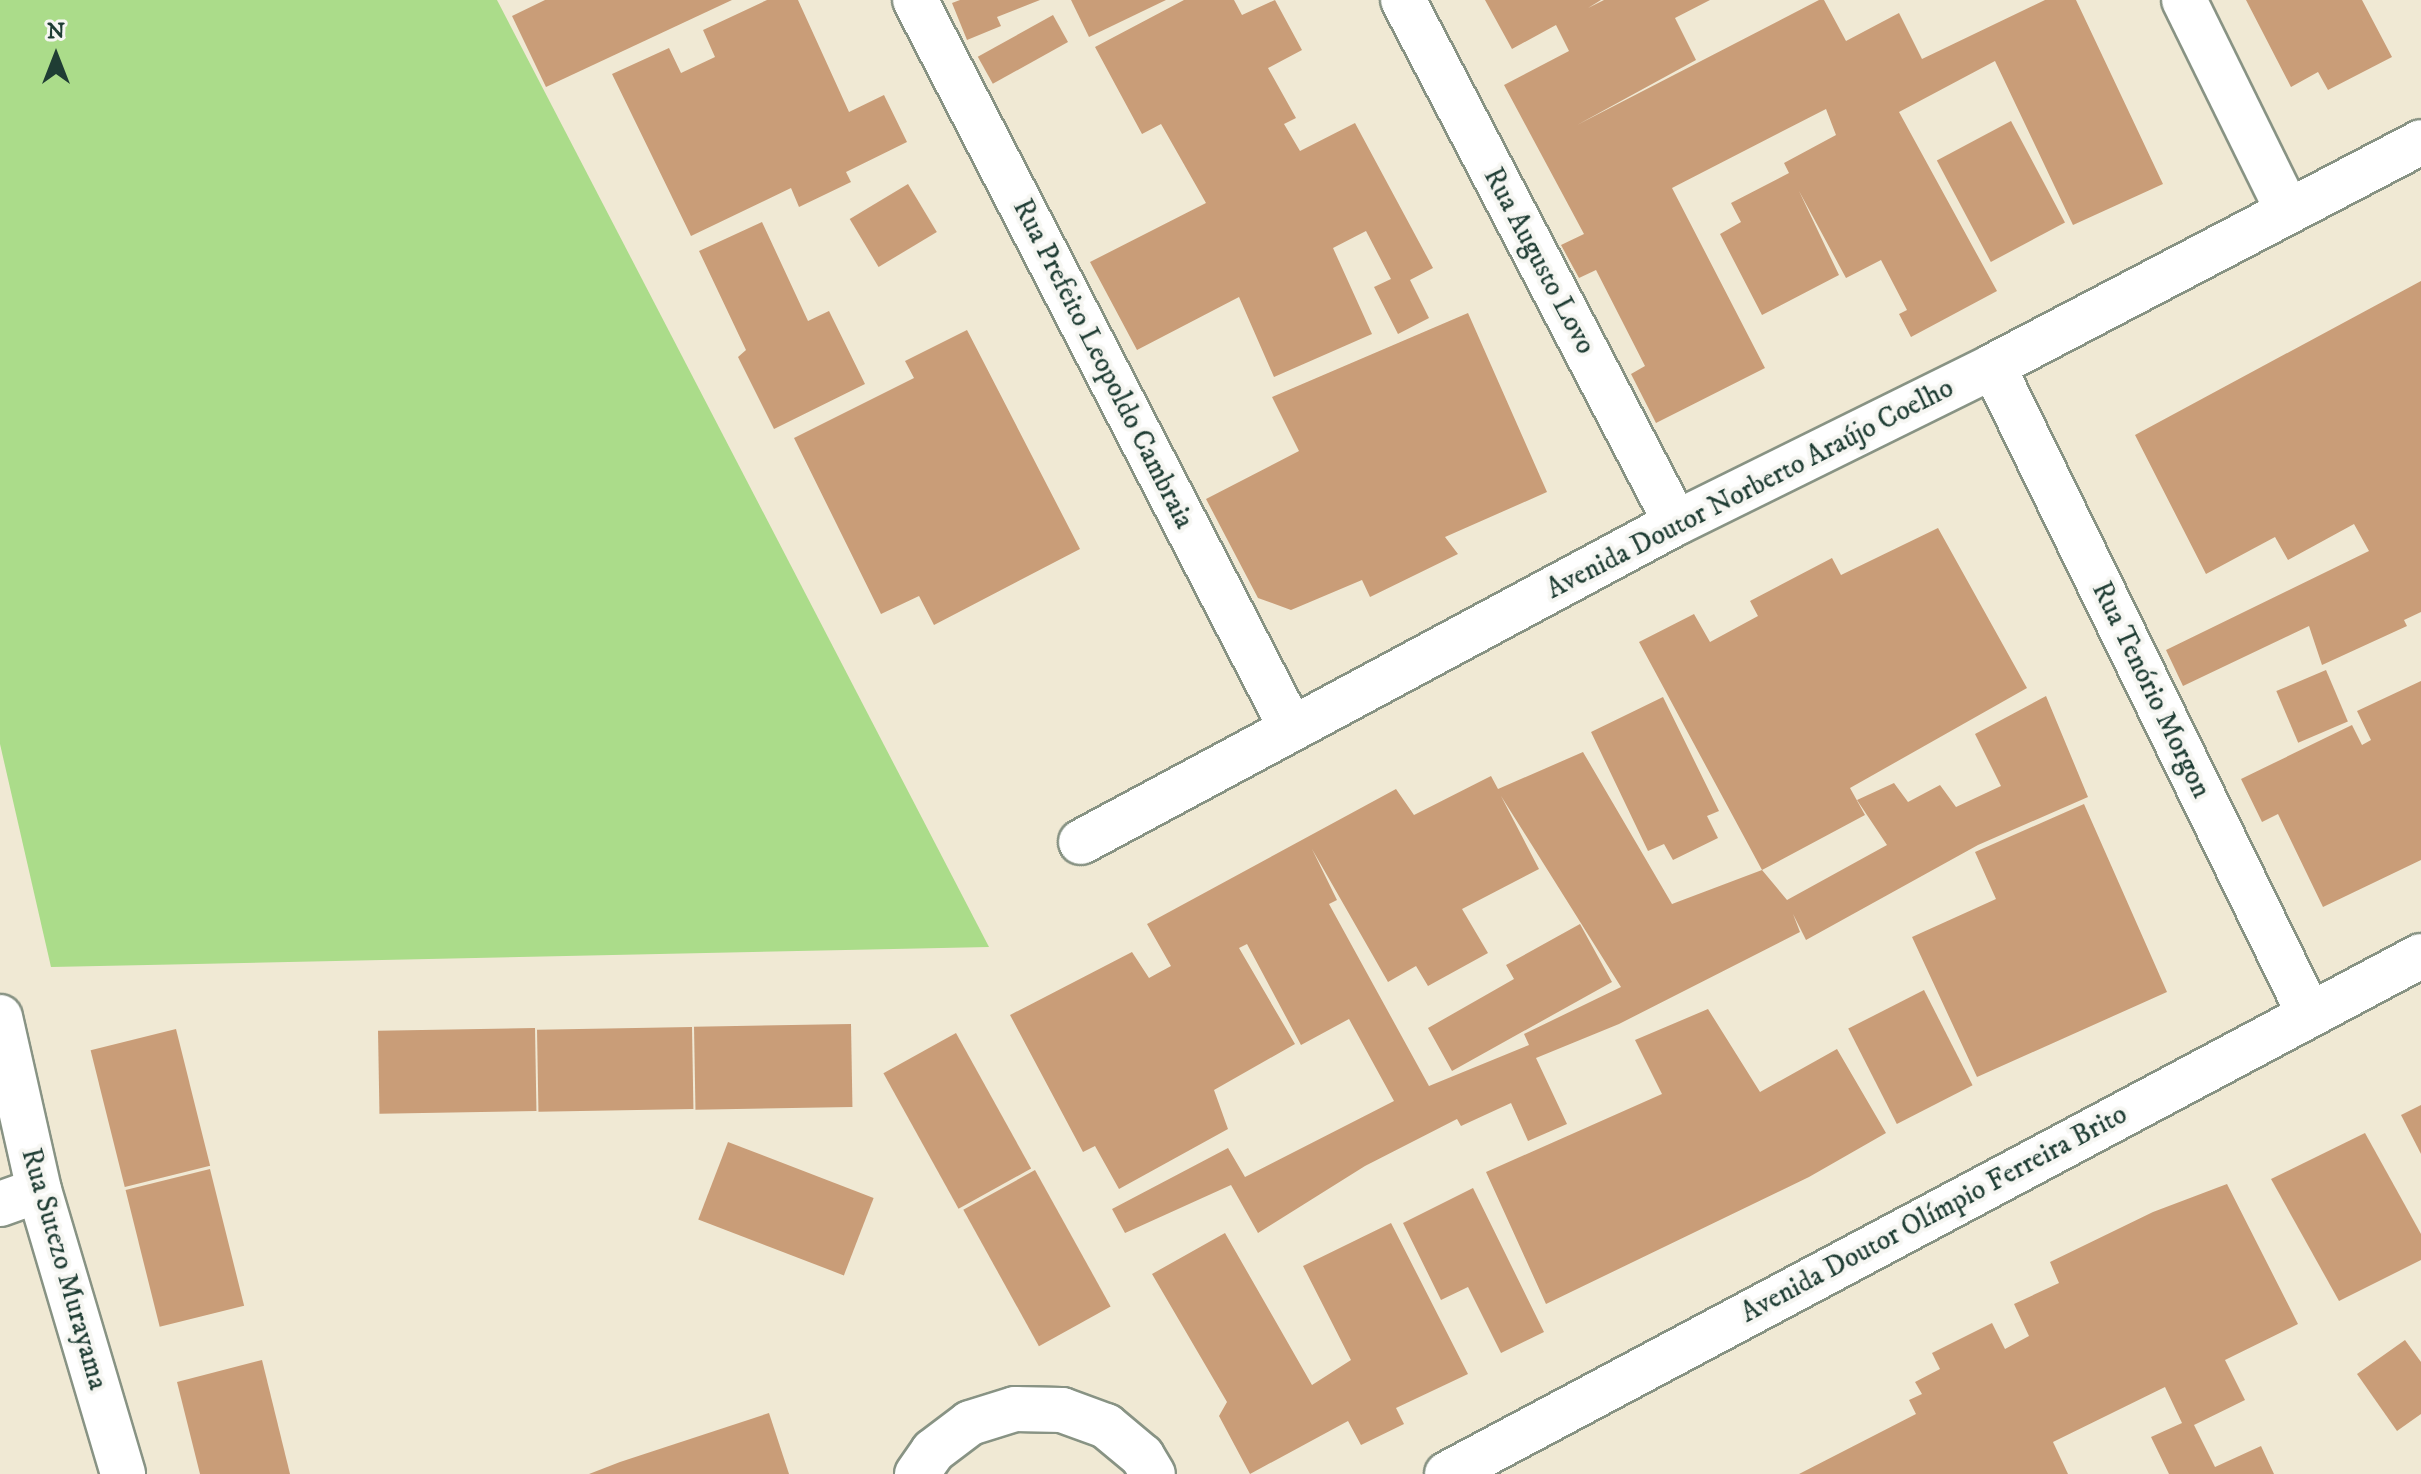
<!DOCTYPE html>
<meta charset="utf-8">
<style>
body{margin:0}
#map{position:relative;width:2421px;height:1474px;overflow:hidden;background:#f0e9d4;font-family:"IM FELL DW Pica",serif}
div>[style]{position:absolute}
.green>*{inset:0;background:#abdc8a}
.building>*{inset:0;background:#c99d78;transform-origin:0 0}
.roads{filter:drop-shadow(2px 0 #889384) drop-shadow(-2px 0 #889384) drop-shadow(0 2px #889384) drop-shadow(0 -2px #889384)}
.street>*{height:44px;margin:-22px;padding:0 22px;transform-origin:22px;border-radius:22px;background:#fff}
span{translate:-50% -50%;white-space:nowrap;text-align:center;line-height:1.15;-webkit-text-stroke:8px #f6f6f2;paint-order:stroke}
.street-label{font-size:28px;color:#1f3d34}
.north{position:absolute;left:16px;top:16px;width:80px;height:80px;-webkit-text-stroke:6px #f6f6f2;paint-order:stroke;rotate:0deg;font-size:22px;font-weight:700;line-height:32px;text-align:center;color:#1f3d34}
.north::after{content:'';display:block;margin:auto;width:28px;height:36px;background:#1f3d34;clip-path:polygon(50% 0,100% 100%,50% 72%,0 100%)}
</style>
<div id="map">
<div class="green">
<div style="clip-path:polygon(0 0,497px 0,989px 947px,51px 967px,0 744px)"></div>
</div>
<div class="building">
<div style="clip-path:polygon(545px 0,732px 0,546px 87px,512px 16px)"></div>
<div style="clip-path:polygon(767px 0,798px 0,849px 112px,884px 95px,907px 142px,846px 172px,851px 182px,799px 207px,791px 188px,691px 236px,612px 74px,669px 48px,681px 73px,715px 57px,703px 30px)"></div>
<div style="clip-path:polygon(960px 0,1040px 0,997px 17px,1001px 26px,967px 40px,952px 3px)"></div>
<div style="clip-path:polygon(1071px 0,1166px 0,1089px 37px)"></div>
<div style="clip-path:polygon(1184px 0,1234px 0,1242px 15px,1275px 0,1302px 50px,1268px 68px,1296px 118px,1284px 124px,1300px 151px,1355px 123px,1433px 268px,1410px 280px,1429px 318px,1398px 334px,1374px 287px,1391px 279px,1366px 231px,1333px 248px,1372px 334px,1274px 377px,1239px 297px,1137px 350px,1090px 262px,1206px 203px,1161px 124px,1142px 134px,1095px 47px)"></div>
<div style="clip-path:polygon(1485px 0,1601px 0,1588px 8px,1604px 0,1710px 0,1675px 18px,1696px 60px,1577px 125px,1819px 0,1824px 0,1846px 41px,1899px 13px,1922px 59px,2045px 0,2076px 0,2163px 184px,2073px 225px,1995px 61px,1899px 112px,1997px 291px,1911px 337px,1899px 314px,1907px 310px,1881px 260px,1846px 278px,1799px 191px,1839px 275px,1762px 315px,1720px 234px,1741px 222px,1731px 203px,1789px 173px,1784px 163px,1836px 135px,1826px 109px,1672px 188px,1765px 368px,1656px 423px,1631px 374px,1645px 366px,1596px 270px,1579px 278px,1561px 245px,1584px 234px,1504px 85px,1569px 51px,1556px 25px,1512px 49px)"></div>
<div style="clip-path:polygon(2246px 0,2362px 0,2392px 57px,2328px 90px,2318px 72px,2291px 87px)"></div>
<div style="left:1053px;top:15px;width:31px;height:86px;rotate:61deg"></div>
<div style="left:2011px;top:121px;width:115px;height:84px;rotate:62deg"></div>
<div style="left:908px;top:184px;width:56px;height:68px;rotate:59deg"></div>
<div style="clip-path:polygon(762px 222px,808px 321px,829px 311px,865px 384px,774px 429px,738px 357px,746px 350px,699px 251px)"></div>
<div style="clip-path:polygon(2421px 281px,2421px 612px,2404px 620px,2407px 626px,2322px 665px,2309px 626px,2183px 686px,2166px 650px,2369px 551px,2354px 524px,2288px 560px,2275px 537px,2206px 574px,2135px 435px)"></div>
<div style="clip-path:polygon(1468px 313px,1547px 492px,1445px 537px,1458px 554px,1370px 597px,1362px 580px,1291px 610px,1258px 598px,1206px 499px,1299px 451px,1272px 397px)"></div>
<div style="clip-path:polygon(967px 330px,1080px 549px,934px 625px,919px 596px,881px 614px,794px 438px,914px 378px,905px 361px)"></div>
<div style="clip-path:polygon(1938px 528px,2027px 688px,1850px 788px,1865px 815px,1762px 870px,1639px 642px,1694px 614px,1710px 642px,1758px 616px,1750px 601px,1832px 558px,1841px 575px)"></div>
<div style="left:2326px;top:670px;width:56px;height:54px;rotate:67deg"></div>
<div style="clip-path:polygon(2421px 681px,2421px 860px,2323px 907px,2278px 814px,2262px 822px,2241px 779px,2352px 725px,2362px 745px,2371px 740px,2357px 711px)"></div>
<div style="clip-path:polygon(evenodd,2046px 696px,2088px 797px,1978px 845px,1806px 940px,1793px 914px,1800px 932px,1619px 1024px,1536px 1058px,1567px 1124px,1528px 1141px,1511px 1103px,1461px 1126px,1457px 1119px,1365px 1166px,1258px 1233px,1231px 1185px,1125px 1233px,1112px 1209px,1228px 1148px,1245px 1177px,1394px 1101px,1349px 1019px,1301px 1045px,1247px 944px,1239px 948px,1295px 1044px,1214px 1090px,1228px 1129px,1119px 1189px,1095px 1146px,1083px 1152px,1010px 1015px,1132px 952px,1149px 978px,1171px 966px,1147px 924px,1396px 789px,1414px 815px,1491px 776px,1498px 789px,1583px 752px,1672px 904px,1762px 870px,1787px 900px,1887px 845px,1857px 800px,1894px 783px,1908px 802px,1940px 785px,1956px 807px,2001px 786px,1975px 734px,2046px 696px,1501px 796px,1621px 987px,1524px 1034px,1529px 1045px,1429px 1086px,1329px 904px,1337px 900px,1312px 849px,1388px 982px,1416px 966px,1428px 986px,1488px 953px,1462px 909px,1539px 869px,1501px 796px)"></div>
<div style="clip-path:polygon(1663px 697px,1719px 811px,1707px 816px,1718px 838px,1673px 860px,1664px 844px,1648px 851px,1591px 732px)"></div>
<div style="clip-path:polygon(2084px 804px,2167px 992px,1977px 1077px,1912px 937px,1996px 899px,1975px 852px)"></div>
<div style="clip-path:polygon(1580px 924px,1612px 982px,1452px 1071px,1428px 1028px,1514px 979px,1506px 965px)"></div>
<div style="left:1924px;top:990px;width:107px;height:85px;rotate:63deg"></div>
<div style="clip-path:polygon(1708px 1009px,1760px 1092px,1837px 1049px,1886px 1133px,1809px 1177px,1546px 1304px,1486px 1172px,1662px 1094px,1635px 1040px)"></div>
<div style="left:851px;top:1024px;width:83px;height:157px;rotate:89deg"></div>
<div style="left:692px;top:1027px;width:82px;height:155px;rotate:89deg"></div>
<div style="left:535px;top:1028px;width:83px;height:157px;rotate:89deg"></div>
<div style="left:176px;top:1029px;width:141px;height:88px;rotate:76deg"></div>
<div style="left:956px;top:1033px;width:155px;height:83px;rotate:61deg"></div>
<div style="clip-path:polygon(2421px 1105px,2421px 1154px,2401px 1115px)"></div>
<div style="clip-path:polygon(2365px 1133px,2421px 1234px,2421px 1260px,2339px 1301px,2271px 1179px)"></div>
<div style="left:728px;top:1142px;width:156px;height:83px;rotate:21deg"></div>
<div style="left:210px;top:1169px;width:141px;height:87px;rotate:76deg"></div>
<div style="left:1035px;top:1170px;width:156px;height:82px;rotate:61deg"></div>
<div style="clip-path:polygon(2227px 1184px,2298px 1324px,2225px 1360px,2245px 1400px,2194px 1425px,2215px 1467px,2261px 1446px,2274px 1474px,2169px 1474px,2151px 1437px,2182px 1423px,2165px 1387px,2053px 1442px,2068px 1474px,1799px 1474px,1916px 1414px,1909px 1400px,1922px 1394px,1915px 1382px,1940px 1369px,1932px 1353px,1992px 1323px,2005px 1349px,2029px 1336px,2014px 1304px,2059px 1283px,2050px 1262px,2153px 1212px)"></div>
<div style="clip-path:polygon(1473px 1188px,1544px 1332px,1501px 1353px,1468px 1287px,1441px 1300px,1403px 1223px)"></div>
<div style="clip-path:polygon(1391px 1223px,1468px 1374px,1396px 1408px,1404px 1424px,1361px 1445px,1348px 1421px,1250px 1474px,1219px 1416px,1227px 1402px,1152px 1274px,1225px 1233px,1312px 1385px,1351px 1360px,1303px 1266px)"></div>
<div style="clip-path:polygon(2405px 1340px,2421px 1362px,2421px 1414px,2397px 1431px,2357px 1374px)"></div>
<div style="clip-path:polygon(262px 1360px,290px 1474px,200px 1474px,177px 1382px)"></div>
<div style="clip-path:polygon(769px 1413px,789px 1474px,589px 1474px,620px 1462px)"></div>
</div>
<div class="roads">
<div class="street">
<div style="left:915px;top:0;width:819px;rotate:62.68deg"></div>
<div style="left:1403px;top:0;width:590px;rotate:62.44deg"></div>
<div style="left:2184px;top:0;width:235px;rotate:63.8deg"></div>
<div style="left:1993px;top:366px;width:721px;rotate:64deg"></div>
<div style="left:1081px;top:842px;width:675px;rotate:-28.2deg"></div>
<div style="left:1676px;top:523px;width:354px;rotate:-26.3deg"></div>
<div style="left:1993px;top:366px;width:483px;rotate:-27.6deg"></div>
<div style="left:0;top:1017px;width:177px;rotate:77.3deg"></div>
<div style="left:39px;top:1190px;width:296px;rotate:73.5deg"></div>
<div style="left:0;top:1204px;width:41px;rotate:-19.7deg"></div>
<div style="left:917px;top:1474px;width:28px;rotate:-55deg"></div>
<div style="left:933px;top:1451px;width:46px;rotate:-37.1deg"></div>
<div style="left:970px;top:1423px;width:47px;rotate:-17.3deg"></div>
<div style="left:1015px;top:1409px;width:47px;rotate:1.2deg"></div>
<div style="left:1062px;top:1410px;width:47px;rotate:20deg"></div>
<div style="left:1106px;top:1426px;width:47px;rotate:39.8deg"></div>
<div style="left:1142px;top:1456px;width:21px;rotate:59deg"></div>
<div style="left:1447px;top:1474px;width:1103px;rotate:-28.01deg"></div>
</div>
</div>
<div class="street-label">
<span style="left:1539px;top:261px;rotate:62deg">Rua Augusto Lovo</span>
<span style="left:1103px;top:364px;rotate:63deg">Rua Prefeito Leopoldo Cambraia</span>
<span style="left:1750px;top:489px;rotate:-27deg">Avenida Doutor Norberto Araújo Coelho</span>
<span style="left:2151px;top:690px;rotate:64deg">Rua Tenório Morgon</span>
<span style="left:1934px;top:1214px;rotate:-28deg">Avenida Doutor Olímpio Ferreira Brito</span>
<span style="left:64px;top:1269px;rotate:74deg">Rua Sutezo Murayama</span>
</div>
<div class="north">N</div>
</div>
